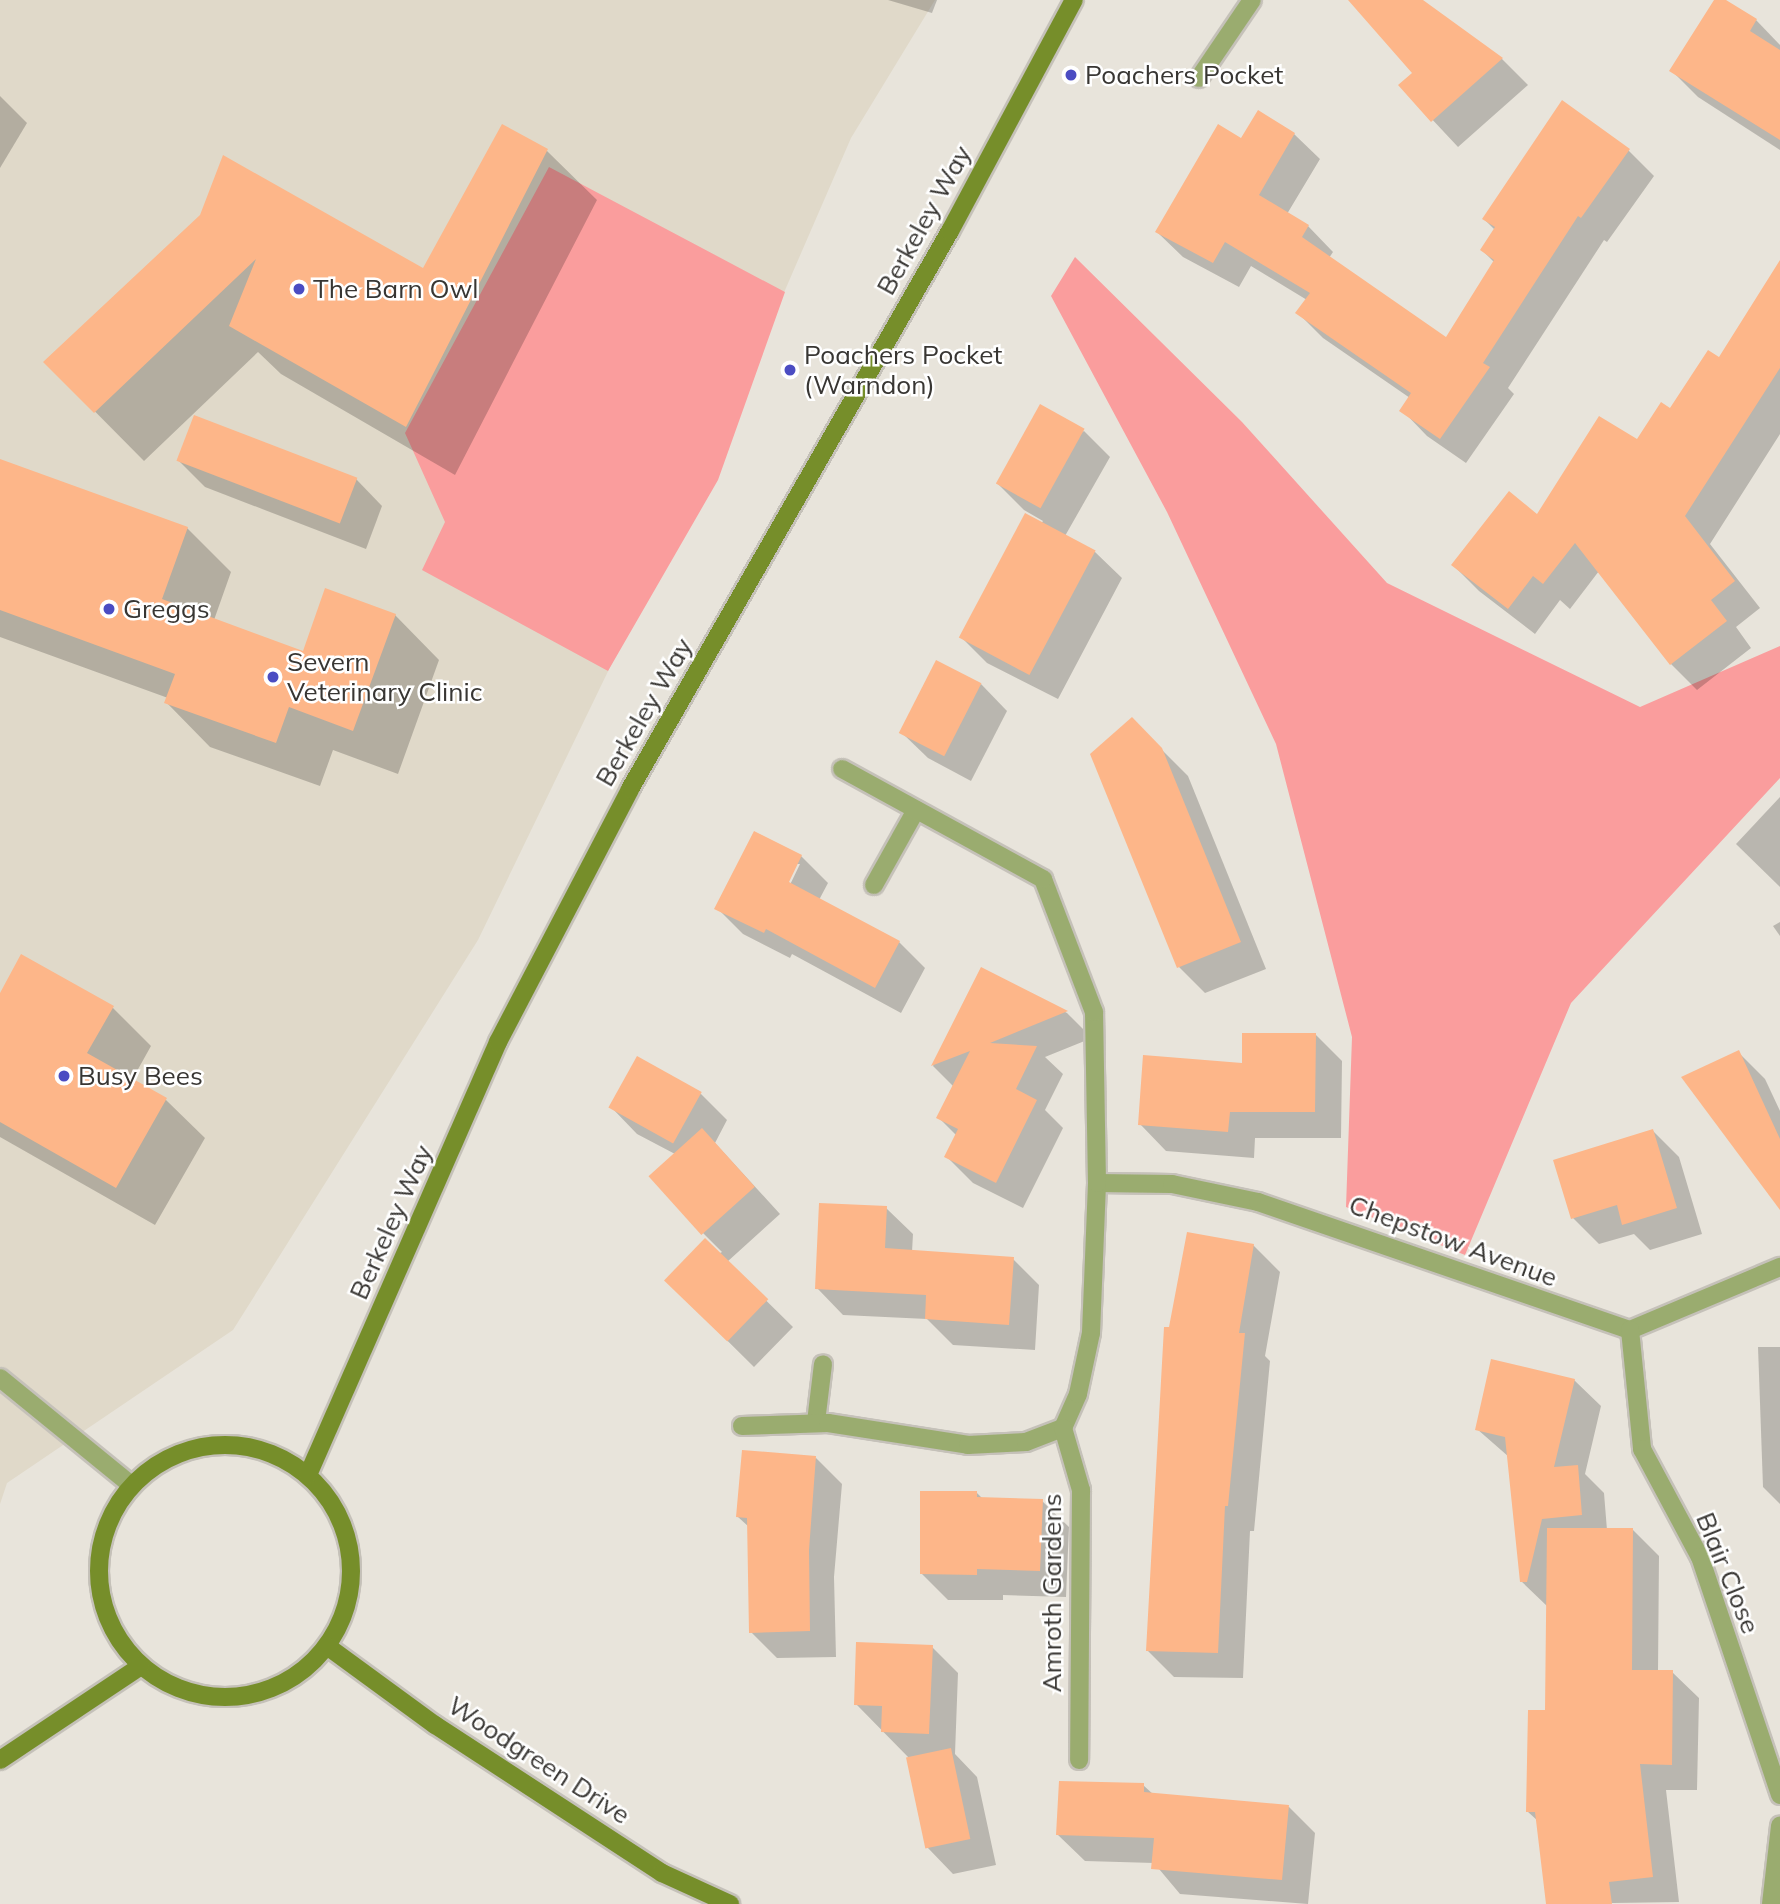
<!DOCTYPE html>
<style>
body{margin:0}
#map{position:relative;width:1780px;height:1904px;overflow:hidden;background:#e8e4db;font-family:Mulish,sans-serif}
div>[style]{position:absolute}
.built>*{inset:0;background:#e0d9c9}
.green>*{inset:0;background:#fa9d9d}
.shadow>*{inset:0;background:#0003}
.building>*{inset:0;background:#fdb689;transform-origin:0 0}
.roads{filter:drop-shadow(2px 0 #c5c1b9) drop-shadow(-2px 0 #c5c1b9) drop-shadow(0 2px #c5c1b9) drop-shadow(0 -2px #c5c1b9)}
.street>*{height:18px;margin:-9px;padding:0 9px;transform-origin:9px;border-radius:9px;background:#9aac6f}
.secondary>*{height:18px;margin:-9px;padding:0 9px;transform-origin:9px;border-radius:9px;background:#768e2a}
.secondary>.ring{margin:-9px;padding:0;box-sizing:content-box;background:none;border:18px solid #768e2a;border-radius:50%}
.dots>*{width:19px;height:19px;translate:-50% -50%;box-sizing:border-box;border:4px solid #fff;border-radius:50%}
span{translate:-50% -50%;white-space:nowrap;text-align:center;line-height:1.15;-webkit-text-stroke:5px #fff;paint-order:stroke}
.poi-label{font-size:26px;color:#383633}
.left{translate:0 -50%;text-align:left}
.street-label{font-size:26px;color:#383633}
</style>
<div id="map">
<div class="built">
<div style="clip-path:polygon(0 0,935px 0,851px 138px,720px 440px,478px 940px,233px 1330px,7px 1483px,0 1504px)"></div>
</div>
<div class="green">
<div style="clip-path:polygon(549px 167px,785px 292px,718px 480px,608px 671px,422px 570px,445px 522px,405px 433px)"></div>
<div style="clip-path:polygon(1075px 257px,1242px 422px,1387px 583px,1640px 707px,1780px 646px,1780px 778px,1571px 1003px,1465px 1255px,1346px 1207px,1352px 1037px,1276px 744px,1167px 512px,1051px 296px)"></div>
</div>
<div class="shadow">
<div style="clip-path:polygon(888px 0,937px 0,932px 13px)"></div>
<div style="clip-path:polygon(1350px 0,1420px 0,1502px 59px,1528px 85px,1458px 147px,1400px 85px,1415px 73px)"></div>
<div style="clip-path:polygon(1717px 0,1756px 20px,1780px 45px,1780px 150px,1698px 97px,1672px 71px)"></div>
<div style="clip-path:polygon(0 96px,27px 123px,0 168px)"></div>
<div style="clip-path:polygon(502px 127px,547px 151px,597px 200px,455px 475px,281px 374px,258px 352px,144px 461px,46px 362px,202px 216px,424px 270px)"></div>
<div style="clip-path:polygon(1294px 134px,1320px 159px,1287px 214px,1308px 226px,1333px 252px,1329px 258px,1447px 339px,1495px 263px,1482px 250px,1495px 230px,1484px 219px,1628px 150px,1654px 176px,1607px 242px,1604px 240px,1508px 388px,1514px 394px,1466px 463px,1427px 436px,1402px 410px,1410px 398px,1323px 338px,1298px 313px,1307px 300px,1251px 266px,1239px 287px,1183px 257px,1157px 232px,1242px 140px)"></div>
<div style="clip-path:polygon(1780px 263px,1780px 434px,1710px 544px,1760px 608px,1736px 627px,1751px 648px,1697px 690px,1671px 664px,1599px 571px,1570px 609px,1560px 600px,1535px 634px,1479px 591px,1453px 565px,1538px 516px,1637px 441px,1719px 360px)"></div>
<div style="clip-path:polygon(1084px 431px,1110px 457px,1065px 536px,1095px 552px,1122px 578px,1058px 699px,987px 663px,961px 637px,1043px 521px,1024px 510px,998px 484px)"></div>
<div style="clip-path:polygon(178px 460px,356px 479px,382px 506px,366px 549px,205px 487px)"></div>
<div style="clip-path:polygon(0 461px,187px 528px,231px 572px,214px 620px,304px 653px,395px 615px,439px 660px,398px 774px,333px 750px,320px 786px,210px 747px,166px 702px,168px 698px,0 637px)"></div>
<div style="clip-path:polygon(981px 684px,1007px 711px,971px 781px,928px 758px,901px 732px)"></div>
<div style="clip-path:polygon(1132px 720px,1188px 776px,1266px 969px,1205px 993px,1179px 967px)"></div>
<div style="clip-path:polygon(1780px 797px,1780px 887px,1736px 844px)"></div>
<div style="clip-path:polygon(evenodd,755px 833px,801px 856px,828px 883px,819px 900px,899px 942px,925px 968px,901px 1013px,792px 954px,790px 958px,743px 934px,717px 908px,755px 833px,796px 864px,800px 864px,787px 891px,784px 889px,796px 864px)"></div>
<div style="clip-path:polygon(1780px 922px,1780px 936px,1773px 926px)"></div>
<div style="clip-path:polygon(982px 969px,1067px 1013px,1092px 1038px,1045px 1057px,1063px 1074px,1045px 1110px,1063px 1128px,1023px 1208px,973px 1183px,946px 1156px,957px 1136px,938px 1117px,953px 1086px,933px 1066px)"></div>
<div style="clip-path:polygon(0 996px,113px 1008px,151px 1046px,132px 1080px,166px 1100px,205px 1138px,155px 1225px,0 1137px)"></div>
<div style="clip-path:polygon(1315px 1034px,1342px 1061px,1341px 1138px,1255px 1138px,1254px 1158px,1166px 1151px,1140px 1124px,1244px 1065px)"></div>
<div style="clip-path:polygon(1739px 1053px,1765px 1079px,1780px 1111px,1780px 1207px)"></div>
<div style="clip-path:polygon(701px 1094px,727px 1120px,715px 1143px,780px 1214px,727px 1262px,793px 1327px,754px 1367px,666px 1280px,722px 1252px,703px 1233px,675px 1154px,637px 1134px,611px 1107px)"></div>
<div style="clip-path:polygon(1653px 1131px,1679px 1157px,1702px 1234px,1650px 1250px,1634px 1234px,1599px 1244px,1573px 1218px)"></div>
<div style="clip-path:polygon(886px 1208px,913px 1234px,912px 1252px,1013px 1259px,1039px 1285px,1035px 1350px,953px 1345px,927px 1319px,843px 1315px,817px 1288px)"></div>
<div style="clip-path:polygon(1253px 1245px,1280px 1272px,1265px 1356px,1270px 1361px,1254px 1531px,1250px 1531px,1243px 1678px,1174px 1677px,1148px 1651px)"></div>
<div style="clip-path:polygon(1758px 1347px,1780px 1347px,1780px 1504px,1763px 1487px)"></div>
<div style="clip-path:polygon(1574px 1380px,1601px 1406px,1585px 1474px,1604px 1493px,1607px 1530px,1633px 1530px,1659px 1556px,1658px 1672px,1672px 1672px,1699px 1698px,1697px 1790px,1666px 1790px,1679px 1902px,1548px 1904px,1538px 1821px,1528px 1812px,1546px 1712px,1548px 1607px,1521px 1581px,1509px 1457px,1477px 1429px)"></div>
<div style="clip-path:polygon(816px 1458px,842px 1484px,834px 1577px,836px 1657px,777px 1658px,751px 1632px,749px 1527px,738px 1517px)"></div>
<div style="clip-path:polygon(976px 1492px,983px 1499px,1042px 1501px,1069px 1527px,1066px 1597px,1003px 1595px,1003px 1600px,948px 1600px,921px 1573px)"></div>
<div style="clip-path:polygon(932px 1647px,958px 1673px,955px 1754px,977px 1777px,996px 1865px,953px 1874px,927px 1847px,910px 1759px,856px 1704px)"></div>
<div style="clip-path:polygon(1143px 1785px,1154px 1795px,1289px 1807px,1315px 1833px,1308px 1904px,1180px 1894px,1154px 1863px,1085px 1861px,1058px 1835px)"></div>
</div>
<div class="building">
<div style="clip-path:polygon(1348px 0,1423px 0,1503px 58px,1431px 122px,1398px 85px,1412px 73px)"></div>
<div style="clip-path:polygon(1714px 0,1726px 0,1757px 19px,1750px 31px,1780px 50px,1780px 140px,1669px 71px)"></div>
<div style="clip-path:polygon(1562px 100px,1630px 149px,1581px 218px,1578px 216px,1483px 363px,1490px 367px,1440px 439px,1399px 411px,1411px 393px,1295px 313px,1310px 293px,1225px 242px,1213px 263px,1155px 232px,1218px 124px,1241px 138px,1258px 110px,1295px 133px,1259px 195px,1309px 225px,1302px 237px,1446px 337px,1494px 260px,1480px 250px,1495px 227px,1482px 219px)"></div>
<div style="clip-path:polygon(502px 124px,548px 149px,406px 427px,229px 326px,256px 259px,94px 413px,43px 362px,200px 215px,223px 155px,423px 268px)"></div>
<div style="clip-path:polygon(1780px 260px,1780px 368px,1685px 516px,1735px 581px,1711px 600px,1727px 621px,1670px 665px,1575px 543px,1543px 584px,1533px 576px,1508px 609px,1451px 565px,1509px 491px,1537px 514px,1599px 416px,1637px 439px,1661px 402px,1670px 408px,1708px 350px,1719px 357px)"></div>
<div style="left:1040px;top:404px;width:51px;height:91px;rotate:29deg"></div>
<div style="left:194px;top:415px;width:175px;height:49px;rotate:21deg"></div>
<div style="clip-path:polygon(0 459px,188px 527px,162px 599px,303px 651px,325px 588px,396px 614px,353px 731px,289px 707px,276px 743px,164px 703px,175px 674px,0 610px)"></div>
<div style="left:1025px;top:513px;width:80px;height:141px;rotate:28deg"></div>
<div style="left:936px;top:660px;width:51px;height:82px;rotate:27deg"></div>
<div style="clip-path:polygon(1132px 717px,1162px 748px,1241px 942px,1177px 968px,1090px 754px)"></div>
<div style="clip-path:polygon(754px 831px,802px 855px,789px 882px,900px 941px,875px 988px,766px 929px,764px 933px,714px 909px)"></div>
<div style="clip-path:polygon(21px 954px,114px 1006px,87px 1053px,167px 1098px,116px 1188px,0 1122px,0 993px)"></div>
<div style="clip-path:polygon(981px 967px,1068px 1011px,990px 1043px,1037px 1046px,1016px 1089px,1037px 1100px,996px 1183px,944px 1157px,958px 1129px,936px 1118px,970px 1051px,931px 1066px)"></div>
<div style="clip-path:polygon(1242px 1033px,1316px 1033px,1315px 1112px,1230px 1112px,1228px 1132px,1138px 1125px,1143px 1055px,1242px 1063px)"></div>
<div style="clip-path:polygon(1739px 1050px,1780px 1139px,1780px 1210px,1681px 1077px)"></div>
<div style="left:637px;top:1056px;width:74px;height:59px;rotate:29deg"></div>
<div style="left:702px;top:1128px;width:79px;height:72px;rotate:48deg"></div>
<div style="clip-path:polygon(1653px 1129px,1677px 1208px,1622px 1225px,1617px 1205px,1571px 1219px,1553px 1160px)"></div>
<div style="clip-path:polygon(819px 1203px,887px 1206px,885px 1248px,1014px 1257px,1009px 1325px,925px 1319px,926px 1295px,815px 1289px)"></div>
<div style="clip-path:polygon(1187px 1232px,1254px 1244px,1239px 1333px,1245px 1333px,1228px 1506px,1225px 1506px,1218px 1653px,1146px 1651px,1164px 1327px,1169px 1327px)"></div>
<div style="left:705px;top:1238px;width:88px;height:59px;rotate:44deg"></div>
<div style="clip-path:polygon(1491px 1359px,1575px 1379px,1554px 1467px,1578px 1465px,1582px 1515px,1542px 1519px,1527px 1582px,1520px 1582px,1505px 1437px,1475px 1430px)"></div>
<div style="clip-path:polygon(742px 1450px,816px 1456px,809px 1550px,810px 1631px,749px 1633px,747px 1518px,736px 1517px)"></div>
<div style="clip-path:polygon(920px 1491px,977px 1491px,977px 1497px,1043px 1499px,1040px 1571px,977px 1569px,977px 1575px,920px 1574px)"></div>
<div style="clip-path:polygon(1547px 1528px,1633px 1528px,1632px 1670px,1673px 1670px,1672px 1765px,1640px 1764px,1653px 1877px,1609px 1882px,1612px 1904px,1546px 1904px,1535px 1812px,1526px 1812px,1528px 1710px,1545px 1710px)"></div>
<div style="clip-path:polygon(856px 1642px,933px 1645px,929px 1734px,881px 1732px,882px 1706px,854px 1705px)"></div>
<div style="left:951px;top:1748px;width:93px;height:46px;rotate:78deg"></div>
<div style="clip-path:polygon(1059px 1781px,1144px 1783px,1144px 1792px,1289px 1805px,1282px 1880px,1151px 1869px,1154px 1838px,1056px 1835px)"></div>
</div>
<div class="roads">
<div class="street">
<div style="left:1199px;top:78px;width:94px;rotate:-55.8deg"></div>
<div style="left:874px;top:885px;width:86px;rotate:-60.8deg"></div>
<div style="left:1097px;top:1183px;width:75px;rotate:0.8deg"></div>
<div style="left:1172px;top:1184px;width:88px;rotate:11.8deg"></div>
<div style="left:1258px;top:1202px;width:393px;rotate:19deg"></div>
<div style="left:1630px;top:1330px;width:163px;rotate:-22.8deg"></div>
<div style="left:1630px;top:1330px;width:120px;rotate:84.2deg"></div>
<div style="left:1642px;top:1449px;width:123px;rotate:61.8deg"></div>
<div style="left:1700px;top:1557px;width:251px;rotate:71.4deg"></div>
<div style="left:0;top:1378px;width:169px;rotate:39.2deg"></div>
<div style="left:816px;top:1422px;width:58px;rotate:-83.1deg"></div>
<div style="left:742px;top:1426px;width:86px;rotate:-2deg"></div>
<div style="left:828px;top:1423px;width:142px;rotate:8.9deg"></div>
<div style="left:968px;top:1445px;width:58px;rotate:-3deg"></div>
<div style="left:1026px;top:1442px;width:40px;rotate:-21deg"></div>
<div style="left:1063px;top:1428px;width:37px;rotate:-66deg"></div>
<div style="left:1078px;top:1394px;width:62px;rotate:-78deg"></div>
<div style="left:1091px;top:1333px;width:150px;rotate:-87.7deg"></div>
<div style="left:1097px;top:1183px;width:171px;rotate:-91deg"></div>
<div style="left:1094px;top:1012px;width:142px;rotate:-111deg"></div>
<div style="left:1043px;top:879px;width:229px;rotate:-151.3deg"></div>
<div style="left:1063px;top:1428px;width:65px;rotate:73.8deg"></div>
<div style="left:1081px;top:1490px;width:270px;rotate:90.4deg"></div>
<div style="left:1771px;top:1904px;width:79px;rotate:-83.4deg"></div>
</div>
<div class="secondary">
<div class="ring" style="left:99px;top:1445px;width:234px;height:234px"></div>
<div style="left:308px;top:1475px;width:473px;rotate:-66.3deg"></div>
<div style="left:498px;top:1042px;width:285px;rotate:-62.4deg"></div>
<div style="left:630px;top:789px;width:643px;rotate:-60.17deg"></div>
<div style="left:950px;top:231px;width:262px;rotate:-61.8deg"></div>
<div style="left:327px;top:1646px;width:134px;rotate:36.2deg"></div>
<div style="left:435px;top:1725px;width:271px;rotate:33.1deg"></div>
<div style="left:662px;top:1873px;width:75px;rotate:24.5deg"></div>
<div style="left:0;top:1760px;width:169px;rotate:-33.7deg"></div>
</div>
</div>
<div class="dots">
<div style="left:1071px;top:75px;background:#4b4cc2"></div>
<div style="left:299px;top:289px;background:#4b4cc2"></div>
<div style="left:790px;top:370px;background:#4b4cc2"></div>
<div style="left:109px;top:609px;background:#4b4cc2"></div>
<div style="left:273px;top:677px;background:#4b4cc2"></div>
<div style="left:64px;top:1076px;background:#4b4cc2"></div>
</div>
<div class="poi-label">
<span class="left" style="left:1085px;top:75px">Poachers Pocket</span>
<span class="left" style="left:313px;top:289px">The Barn Owl</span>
<span class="left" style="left:804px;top:370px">Poachers Pocket<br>(Warndon)</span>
<span class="left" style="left:123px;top:609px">Greggs</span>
<span class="left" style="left:287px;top:677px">Severn<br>Veterinary Clinic</span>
<span class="left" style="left:78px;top:1076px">Busy Bees</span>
</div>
<div class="street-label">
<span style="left:924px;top:220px;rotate:-61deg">Berkeley Way</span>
<span style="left:644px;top:712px;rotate:-60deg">Berkeley Way</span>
<span style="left:391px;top:1222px;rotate:-66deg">Berkeley Way</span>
<span style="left:1453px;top:1241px;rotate:20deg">Chepstow Avenue</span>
<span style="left:1728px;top:1573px;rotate:68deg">Blair Close</span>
<span style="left:1052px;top:1593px;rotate:-90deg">Amroth Gardens</span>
<span style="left:539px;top:1760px;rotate:33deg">Woodgreen Drive</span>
</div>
</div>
